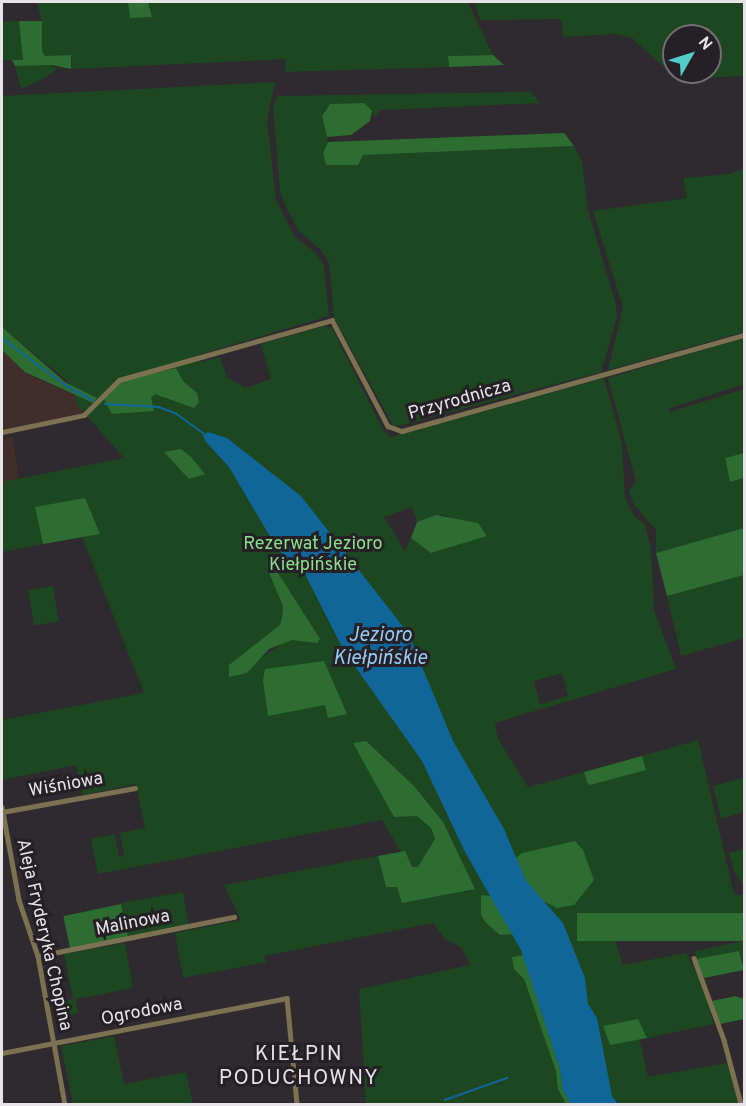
<!DOCTYPE html>
<meta charset="utf-8">
<style>
body{margin:0}
#map{position:relative;width:746px;height:1106px;overflow:hidden;background:#2e2a2f;font-family:Overpass,sans-serif}
div>[style]{position:absolute}
.industrial>*{inset:0;background:#412d2c}
.green>*{inset:0;background:#1c4720;transform-origin:0 0}
.forest>*{inset:0;background:#2d6d32;transform-origin:0 0}
.water>*{inset:0;background:#169}
.stream>*{height:1.5px;margin:-0.75px;padding:0 0.75px;transform-origin:0.75px;border-radius:0.75px;background:#169}
.street>*{height:4.5px;margin:-2.25px;padding:0 2.25px;transform-origin:2.25px;border-radius:2.25px;background:#7c7251}
span{translate:-50% -50%;white-space:nowrap;text-align:center;line-height:1.15;-webkit-text-stroke:6px #242025;paint-order:stroke}
.street-label{font-size:18px;color:#e7e4e7}
.park-label{font-size:18px;color:#8ae08d}
.water-label{font-size:20px;color:#92c9f5;font-style:italic}
.quarter-label{font-size:21px;color:#e7e4e7;letter-spacing:1.5px}
.frame{position:absolute;inset:0;border:3px solid #e7e4e7;pointer-events:none}
.north{position:absolute;left:662px;top:24px;width:60px;height:60px;box-sizing:border-box;background:#242025;border:2px solid #726e73;border-radius:50%;rotate:51deg;font-size:16px;font-weight:700;line-height:24px;text-align:center;color:#e7e4e7}
.north::after{content:'';display:block;margin:auto;width:21px;height:27px;background:#53cdca;clip-path:polygon(50% 0,100% 100%,50% 72%,0 100%)}
</style>
<div id="map">
<div class="industrial">
<div style="clip-path:polygon(2px 350px,37px 379px,93px 403px,83px 414px,2px 429px)"></div>
<div style="clip-path:polygon(13px 437px,19px 479px,2px 482px,2px 439px)"></div>
</div>
<div class="green">
<div style="clip-path:polygon(37px 2px,128px 2px,130px 17px,152px 17px,148px 2px,468px 2px,493px 55px,448px 56px,449px 67px,285px 72px,286px 59px,71px 69px,72px 59px,45px 56px,42px 51px,42px 21px)"></div>
<div style="clip-path:polygon(evenodd,475px 2px,744px 2px,744px 76px,677px 79px,632px 38px,616px 34px,563px 37px,561px 19px,480px 20px,475px 2px,674px 36px,710px 36px,710px 72px,674px 72px,674px 36px)"></div>
<div style="clip-path:polygon(19px 21px,23px 60px,2px 60px,2px 22px)"></div>
<div style="clip-path:polygon(52px 65px,57px 69px,45px 78px,21px 89px,15px 66px)"></div>
<div style="clip-path:polygon(evenodd,275px 82px,267px 120px,276px 200px,295px 237px,316px 253px,324px 266px,329px 316px,192px 357px,201px 362px,220px 357px,227px 377px,245px 388px,271px 379px,261px 344px,325px 326px,332px 328px,384px 432px,391px 437px,604px 378px,622px 444px,625px 498px,635px 517px,645px 524px,651px 549px,654px 610px,676px 669px,495px 723px,498px 739px,528px 787px,584px 772px,590px 785px,645px 770px,642px 756px,698px 740px,734px 894px,744px 895px,744px 913px,614px 938px,623px 965px,686px 953px,700px 979px,714px 1024px,647px 1038px,635px 1019px,648px 1077px,728px 1063px,738px 1104px,366px 1104px,359px 989px,470px 965px,462px 948px,445px 939px,433px 923px,264px 956px,267px 962px,183px 978px,175px 933px,241px 920px,224px 885px,378px 856px,383px 878px,428px 898px,382px 820px,98px 874px,91px 839px,115px 834px,119px 857px,124px 856px,120px 833px,145px 828px,136px 784px,83px 795px,76px 765px,2px 780px,2px 720px,144px 693px,82px 537px,99px 534px,36px 507px,43px 544px,2px 552px,2px 482px,124px 458px,77px 405px,73px 386px,2px 327px,2px 96px,275px 82px,412px 507px,417px 522px,444px 515px,487px 535px,432px 553px,411px 538px,405px 551px,384px 517px,412px 507px,275px 82px,283px 643px,254px 662px,247px 673px,229px 665px,283px 643px,275px 82px,562px 673px,568px 696px,540px 704px,534px 681px,562px 673px)"></div>
<div style="clip-path:polygon(531px 92px,540px 103px,381px 110px,374px 117px,372px 111px,326px 108px,322px 116px,328px 142px,323px 153px,326px 165px,358px 165px,362px 155px,574px 146px,582px 162px,588px 210px,616px 305px,617px 317px,601px 372px,394px 427px,334px 318px,329px 263px,322px 251px,299px 231px,288px 212px,280px 191px,273px 107px,277px 96px)"></div>
<div style="clip-path:polygon(744px 169px,744px 332px,608px 370px,623px 307px,593px 211px,687px 198px,683px 178px,729px 174px)"></div>
<div style="clip-path:polygon(744px 338px,744px 384px,668px 409px,670px 412px,744px 389px,744px 453px,725px 458px,730px 482px,744px 478px,744px 528px,656px 553px,656px 530px,633px 503px,629px 491px,636px 482px,608px 378px)"></div>
<div style="clip-path:polygon(744px 575px,744px 638px,681px 656px,667px 596px)"></div>
<div style="left:53px;top:586px;width:36px;height:25px;rotate:81deg"></div>
<div style="clip-path:polygon(744px 778px,744px 812px,721px 819px,713px 786px)"></div>
<div style="clip-path:polygon(744px 849px,744px 885px,735px 874px,729px 853px)"></div>
<div style="left:183px;top:892px;width:35px;height:63px;rotate:80deg"></div>
<div style="clip-path:polygon(744px 941px,744px 966px,739px 951px,696px 959px,695px 951px)"></div>
<div style="clip-path:polygon(125px 943px,133px 988px,76px 999px,78px 1013px,56px 1018px,53px 1004px,73px 999px,64px 954px)"></div>
<div style="clip-path:polygon(114px 1036px,124px 1084px,186px 1072px,193px 1104px,73px 1104px,61px 1046px)"></div>
</div>
<div class="forest">
<div style="clip-path:polygon(128px 2px,148px 2px,152px 17px,130px 18px)"></div>
<div style="clip-path:polygon(19px 21px,42px 21px,42px 51px,45px 56px,71px 55px,71px 69px,52px 65px,15px 66px,12px 60px,23px 60px)"></div>
<div style="clip-path:polygon(493px 55px,504px 65px,449px 67px,448px 56px)"></div>
<div style="clip-path:polygon(364px 103px,372px 111px,370px 121px,351px 135px,327px 137px,322px 116px,330px 104px)"></div>
<div style="clip-path:polygon(564px 133px,574px 146px,363px 155px,358px 165px,326px 165px,323px 153px,328px 142px)"></div>
<div style="clip-path:polygon(2px 327px,65px 382px,97px 398px,93px 403px,25px 372px,2px 350px)"></div>
<div style="clip-path:polygon(176px 368px,183px 381px,197px 393px,199px 402px,194px 408px,155px 394px,151px 398px,154px 411px,112px 414px,104px 399px,121px 381px)"></div>
<div style="clip-path:polygon(181px 449px,191px 457px,205px 474px,189px 479px,164px 452px)"></div>
<div style="clip-path:polygon(744px 453px,744px 478px,730px 482px,725px 458px)"></div>
<div style="clip-path:polygon(85px 498px,100px 534px,43px 544px,35px 507px)"></div>
<div style="clip-path:polygon(436px 515px,478px 523px,487px 536px,431px 553px,411px 538px,417px 522px)"></div>
<div style="clip-path:polygon(744px 528px,744px 575px,667px 596px,656px 553px)"></div>
<div style="clip-path:polygon(268px 557px,320px 639px,317px 643px,292px 640px,269px 649px,247px 673px,229px 677px,229px 665px,280px 625px,282px 618px,283px 606px,267px 568px)"></div>
<div style="clip-path:polygon(324px 661px,347px 714px,328px 718px,325px 705px,268px 716px,263px 681px,265px 669px)"></div>
<div style="clip-path:polygon(366px 741px,414px 786px,443px 822px,475px 889px,402px 903px,397px 887px,386px 887px,378px 856px,405px 851px,412px 867px,418px 867px,435px 839px,431px 828px,417px 816px,394px 817px,353px 743px)"></div>
<div style="clip-path:polygon(642px 756px,646px 770px,590px 785px,587px 782px,584px 772px)"></div>
<div style="clip-path:polygon(575px 841px,583px 850px,594px 880px,574px 905px,557px 908px,543px 901px,526px 881px,516px 858px,522px 853px)"></div>
<div style="clip-path:polygon(481px 895px,491px 896px,497px 903px,514px 934px,500px 935px,486px 923px,481px 915px)"></div>
<div style="left:121px;top:904px;width:35px;height:59px;rotate:78deg"></div>
<div style="left:744px;top:913px;width:28px;height:167px;rotate:90deg"></div>
<div style="clip-path:polygon(739px 951px,744px 970px,704px 978px,696px 959px)"></div>
<div style="clip-path:polygon(523px 955px,560px 1069px,563px 1090px,571px 1104px,566px 1104px,558px 1089px,556px 1071px,524px 979px,514px 969px,512px 957px)"></div>
<div style="clip-path:polygon(735px 996px,744px 999px,744px 1019px,720px 1024px,712px 1001px)"></div>
<div style="clip-path:polygon(638px 1019px,647px 1038px,610px 1045px,603px 1026px)"></div>
</div>
<div class="water">
<div style="clip-path:polygon(208px 432px,227px 438px,301px 496px,408px 633px,453px 741px,504px 829px,526px 881px,563px 923px,585px 978px,588px 1004px,597px 1018px,612px 1096px,618px 1104px,571px 1104px,563px 1090px,560px 1069px,521px 950px,465px 852px,422px 761px,344px 651px,305px 574px,278px 550px,229px 467px,206px 442px,203px 436px)"></div>
</div>
<div class="stream">
<div style="left:2px;top:338px;width:79px;rotate:36.7deg"></div>
<div style="left:65px;top:385px;width:33px;rotate:29deg"></div>
<div style="left:105px;top:404px;width:54px;rotate:3.2deg"></div>
<div style="left:159px;top:407px;width:19px;rotate:21deg"></div>
<div style="left:177px;top:414px;width:34px;rotate:36deg"></div>
<div style="left:445px;top:1100px;width:66px;rotate:-19.5deg"></div>
</div>
<div class="street">
<div style="left:2px;top:432px;width:84px;rotate:-11.7deg"></div>
<div style="left:84px;top:415px;width:49px;rotate:-45deg"></div>
<div style="left:119px;top:380px;width:221px;rotate:-15.7deg"></div>
<div style="left:332px;top:320px;width:120px;rotate:62.2deg"></div>
<div style="left:388px;top:426px;width:15px;rotate:20deg"></div>
<div style="left:402px;top:431px;width:355px;rotate:-15.7deg"></div>
<div style="left:2px;top:807px;width:95px;rotate:79.6deg"></div>
<div style="left:19px;top:900px;width:59px;rotate:71.3deg"></div>
<div style="left:38px;top:956px;width:150px;rotate:79.7deg"></div>
<div style="left:2px;top:812px;width:135px;rotate:-10.2deg"></div>
<div style="left:38px;top:956px;width:200px;rotate:-11.3deg"></div>
<div style="left:694px;top:958px;width:87px;rotate:69.9deg"></div>
<div style="left:724px;top:1040px;width:66px;rotate:75.1deg"></div>
<div style="left:2px;top:1053px;width:290px;rotate:-10.9deg"></div>
<div style="left:287px;top:998px;width:106px;rotate:84.6deg"></div>
</div>
<div class="street-label">
<span style="left:460px;top:401px;rotate:-16deg">Przyrodnicza</span>
<span style="left:66px;top:786px;rotate:-10deg">Wiśniowa</span>
<span style="left:133px;top:924px;rotate:-11deg">Malinowa</span>
<span style="left:43px;top:935px;rotate:77deg">Aleja Fryderyka Chopina</span>
<span style="left:142px;top:1013px;rotate:-11deg">Ogrodowa</span>
</div>
<div class="park-label">
<span style="left:313px;top:556px">Rezerwat Jezioro<br>Kiełpińskie</span>
</div>
<div class="water-label">
<span style="left:380px;top:648px">Jezioro<br>Kiełpińskie</span>
</div>
<div class="quarter-label">
<span style="left:299px;top:1067px">KIEŁPIN<br>PODUCHOWNY</span>
</div>
<div class="frame"></div>
<div class="north">N</div>
</div>
